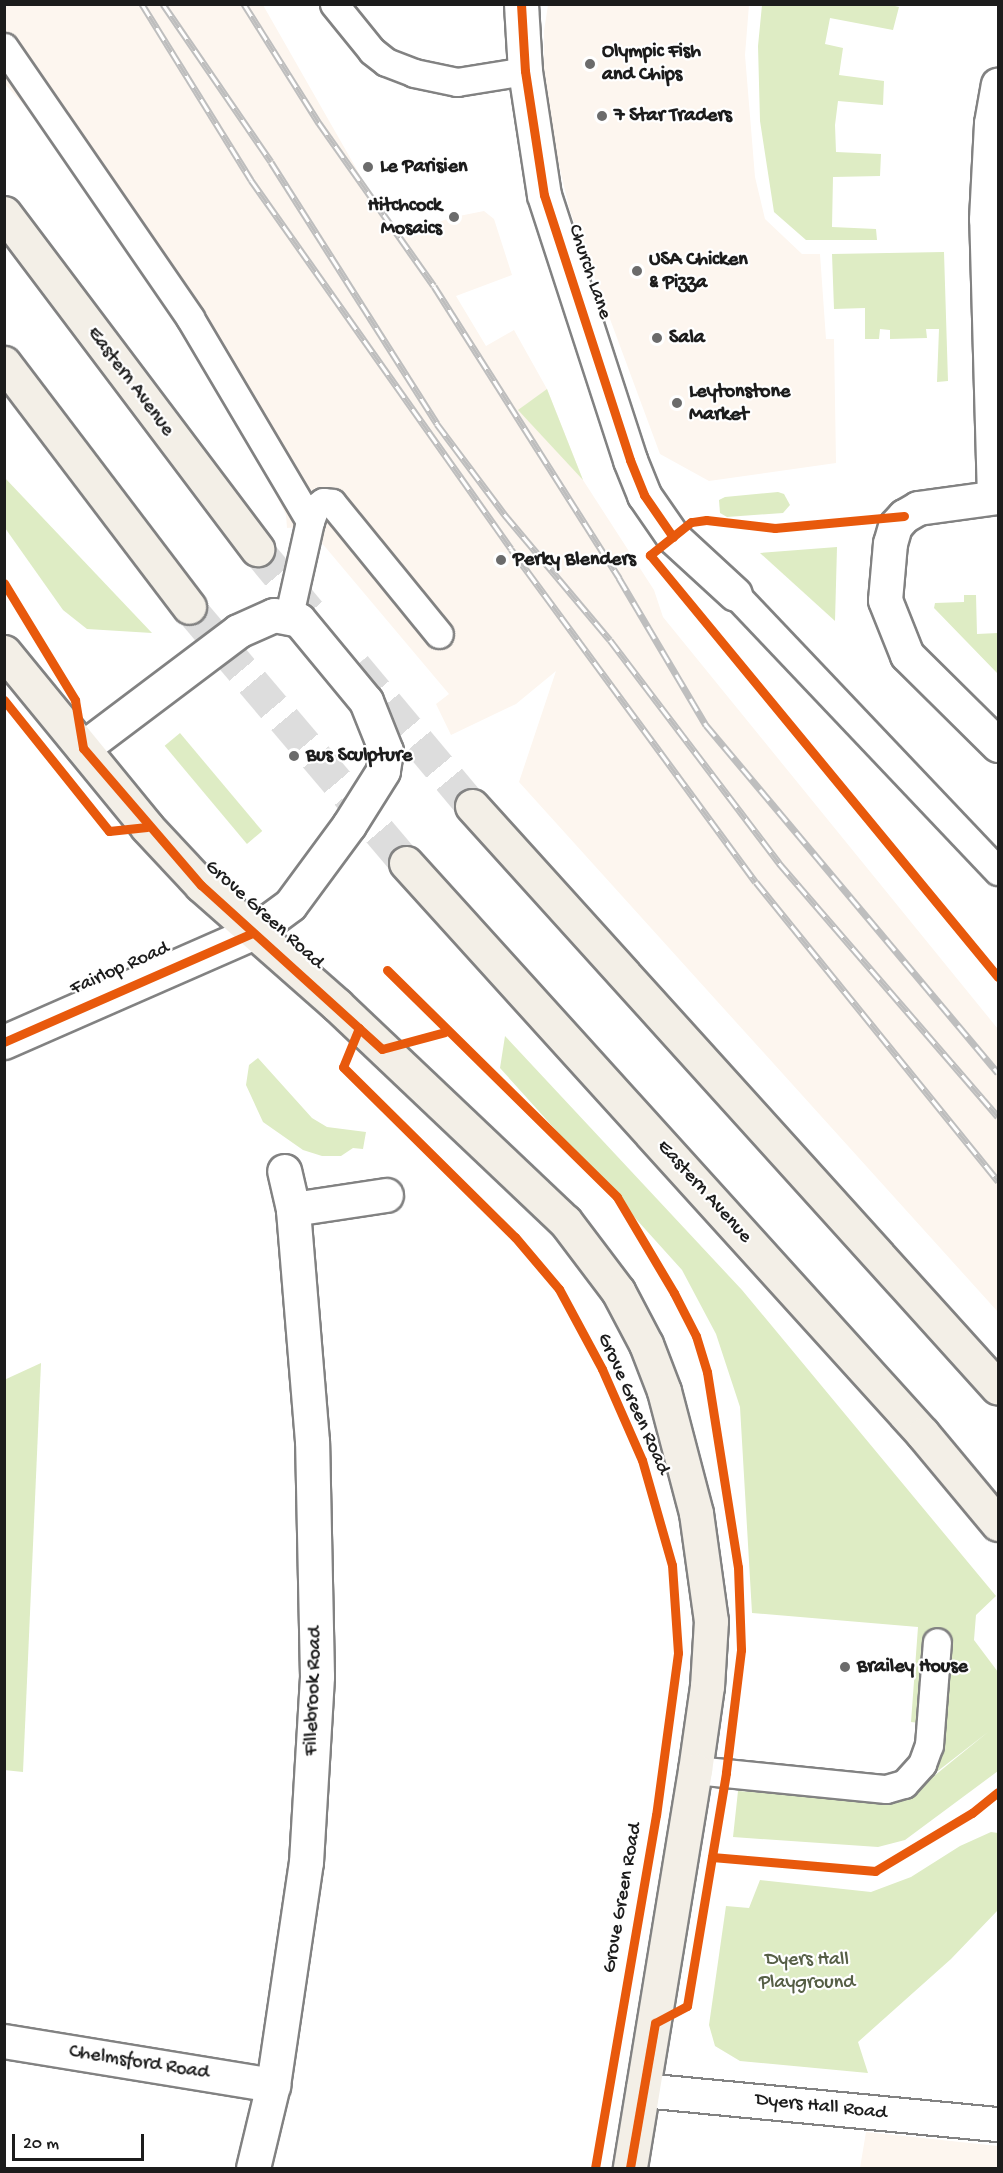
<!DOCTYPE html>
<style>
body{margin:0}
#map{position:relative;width:1003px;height:2173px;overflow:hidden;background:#fff;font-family:"Gochi Hand",sans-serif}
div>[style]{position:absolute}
.built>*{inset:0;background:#fdf6ef}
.green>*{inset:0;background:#deecc4;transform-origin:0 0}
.highway-tunnel>*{height:33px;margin-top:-16.5px;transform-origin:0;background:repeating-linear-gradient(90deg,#ddd 0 33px,transparent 0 49px)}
.roads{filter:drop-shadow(2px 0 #828282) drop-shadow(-2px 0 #828282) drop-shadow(0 2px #828282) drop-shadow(0 -2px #828282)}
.lane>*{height:27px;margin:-13.5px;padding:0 13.5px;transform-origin:13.5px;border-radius:13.5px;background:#fff}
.street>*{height:33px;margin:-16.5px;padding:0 16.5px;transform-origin:16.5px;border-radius:16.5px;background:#fff}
.secondary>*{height:33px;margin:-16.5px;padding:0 16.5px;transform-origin:16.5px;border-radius:16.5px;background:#fff}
.primary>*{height:33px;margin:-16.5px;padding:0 16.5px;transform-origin:16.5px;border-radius:16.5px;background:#f3efe7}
.highway>*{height:33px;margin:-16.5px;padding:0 16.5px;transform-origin:16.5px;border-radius:16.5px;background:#f3efe7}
.rail>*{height:7px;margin-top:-3.5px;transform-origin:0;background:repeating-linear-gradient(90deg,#fff 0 14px,#bebebe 0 28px);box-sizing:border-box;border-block:2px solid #bebebe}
.cycleway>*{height:9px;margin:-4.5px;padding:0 4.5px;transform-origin:4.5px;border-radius:4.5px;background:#e8590c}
.dots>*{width:16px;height:16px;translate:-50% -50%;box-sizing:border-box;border:3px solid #fff;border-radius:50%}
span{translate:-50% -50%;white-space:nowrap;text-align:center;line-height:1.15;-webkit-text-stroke:4.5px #fff;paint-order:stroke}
.poi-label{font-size:20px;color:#1c1c1c;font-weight:700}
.left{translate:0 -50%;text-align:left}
.right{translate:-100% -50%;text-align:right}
.street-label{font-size:20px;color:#1c1c1c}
.park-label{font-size:20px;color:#565f46}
.frame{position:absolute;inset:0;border:6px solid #1c1c1c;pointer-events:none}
.scale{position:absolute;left:12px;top:2134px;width:132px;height:27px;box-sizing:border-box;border:3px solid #1c1c1c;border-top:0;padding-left:8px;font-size:18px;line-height:21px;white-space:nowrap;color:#1c1c1c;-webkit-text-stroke:4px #fff;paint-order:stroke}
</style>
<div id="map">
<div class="built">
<div style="clip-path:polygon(4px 5px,263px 5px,397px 240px,449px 218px,484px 211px,494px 219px,512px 275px,456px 296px,486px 346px,514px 330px,547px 389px,583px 480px,654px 590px,663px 617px,998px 1029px,998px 1312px,519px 782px,556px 671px,516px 704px,451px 735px,436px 704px,449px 694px,321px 542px,299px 527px,287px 528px,286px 515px,185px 312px,60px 145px,5px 84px)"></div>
<div style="clip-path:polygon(548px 5px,749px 5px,745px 55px,755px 177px,765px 219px,802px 254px,820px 254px,826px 339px,834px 339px,836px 463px,709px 481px,660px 454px,570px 211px,544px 103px,544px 31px)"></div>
<div style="clip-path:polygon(866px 2132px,998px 2146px,998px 2168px,860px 2168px)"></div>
</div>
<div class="green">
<div style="clip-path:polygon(891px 5px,899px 7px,893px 30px,830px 18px,825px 44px,843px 48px,839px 75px,884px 81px,883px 105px,838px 101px,835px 125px,836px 152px,881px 154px,880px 176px,833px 177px,832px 227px,876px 229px,877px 240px,806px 240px,774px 212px,760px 121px,758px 46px,762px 5px)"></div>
<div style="clip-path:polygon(944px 252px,948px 381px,937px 382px,939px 329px,926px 329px,927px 338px,890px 339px,890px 330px,880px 329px,879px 339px,865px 339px,865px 308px,834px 309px,832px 254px)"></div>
<div style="clip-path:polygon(547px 389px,583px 480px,518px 410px)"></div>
<div style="clip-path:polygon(5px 478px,152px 633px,87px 629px,63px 610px,5px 528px)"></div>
<div style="clip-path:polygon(778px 492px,784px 494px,790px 505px,783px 513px,727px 517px,720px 513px,719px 500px,725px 497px)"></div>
<div style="clip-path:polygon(837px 547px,835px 621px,760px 553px)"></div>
<div style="clip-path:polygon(964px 595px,976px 595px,977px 634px,998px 633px,998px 674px,934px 608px,935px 603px,964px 602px)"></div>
<div style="left:180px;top:733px;width:128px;height:20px;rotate:50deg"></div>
<div style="clip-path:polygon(505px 1036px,742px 1290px,996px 1596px,976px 1615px,974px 1640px,998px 1672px,998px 1771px,905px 1840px,878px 1847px,733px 1837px,738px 1791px,884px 1801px,905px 1795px,934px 1776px,988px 1732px,934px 1774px,917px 1759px,920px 1723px,911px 1722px,918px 1627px,752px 1613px,740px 1407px,716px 1334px,682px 1270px,500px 1068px)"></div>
<div style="clip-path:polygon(258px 1058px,312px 1118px,327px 1127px,366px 1132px,363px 1149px,353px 1148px,341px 1156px,322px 1156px,303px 1150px,263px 1122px,246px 1085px,249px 1065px)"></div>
<div style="clip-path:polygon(41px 1363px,23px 1772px,4px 1770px,4px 1380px)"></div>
<div style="clip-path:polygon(991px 1832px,998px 1833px,998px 1910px,951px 1959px,858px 2042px,868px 2073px,740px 2061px,715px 2046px,709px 2025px,726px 1906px,749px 1908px,760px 1880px,871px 1892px,911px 1877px,960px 1846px)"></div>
</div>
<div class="highway-tunnel">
<div style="left:257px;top:549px;width:86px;rotate:50.2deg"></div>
<div style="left:189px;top:607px;width:336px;rotate:49.7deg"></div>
<div style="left:355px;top:666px;width:182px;rotate:50.1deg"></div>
</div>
<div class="roads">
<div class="lane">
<div style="left:334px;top:4px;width:60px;rotate:51deg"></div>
<div style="left:372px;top:51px;width:18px;rotate:38deg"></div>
<div style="left:386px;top:62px;width:30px;rotate:21deg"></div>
<div style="left:414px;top:73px;width:44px;rotate:11.8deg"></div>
<div style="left:457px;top:82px;width:69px;rotate:-9.2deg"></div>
<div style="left:4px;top:47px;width:329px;rotate:55.5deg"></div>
<div style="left:190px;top:318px;width:236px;rotate:59.4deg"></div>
<div style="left:310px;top:521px;width:96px;rotate:102.6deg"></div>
<div style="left:310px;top:521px;width:14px;rotate:-69deg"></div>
<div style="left:315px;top:508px;width:10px;rotate:-37deg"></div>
<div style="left:323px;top:502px;width:9px;rotate:6deg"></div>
<div style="left:332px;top:503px;width:169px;rotate:50.8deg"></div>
<div style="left:735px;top:594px;width:382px;rotate:46.5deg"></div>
<div style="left:695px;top:1770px;width:192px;rotate:5.7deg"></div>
<div style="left:886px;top:1789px;width:19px;rotate:-16deg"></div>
<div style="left:904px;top:1784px;width:27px;rotate:-48deg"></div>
<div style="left:922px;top:1764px;width:20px;rotate:-70deg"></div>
<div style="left:929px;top:1745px;width:103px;rotate:-85.6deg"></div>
</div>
<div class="street">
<div style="left:521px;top:4px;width:67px;rotate:86.6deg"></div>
<div style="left:525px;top:71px;width:125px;rotate:81.3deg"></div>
<div style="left:544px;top:195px;width:279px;rotate:72deg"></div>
<div style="left:630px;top:460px;width:38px;rotate:68deg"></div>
<div style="left:644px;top:495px;width:51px;rotate:55.4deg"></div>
<div style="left:673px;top:537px;width:84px;rotate:42.6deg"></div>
<div style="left:994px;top:497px;width:278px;rotate:-91.6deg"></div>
<div style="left:986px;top:219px;width:96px;rotate:-87deg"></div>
<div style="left:991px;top:123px;width:39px;rotate:-80deg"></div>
<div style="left:998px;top:497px;width:81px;rotate:172.2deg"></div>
<div style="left:918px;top:508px;width:16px;rotate:150deg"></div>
<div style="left:904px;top:516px;width:13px;rotate:132deg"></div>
<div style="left:895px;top:526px;width:18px;rotate:106deg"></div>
<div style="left:890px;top:543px;width:57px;rotate:95deg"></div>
<div style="left:885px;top:600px;width:59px;rotate:68.2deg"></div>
<div style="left:907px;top:655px;width:128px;rotate:44.7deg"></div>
<div style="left:83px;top:748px;width:194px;rotate:-37deg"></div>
<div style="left:238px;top:631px;width:39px;rotate:-24deg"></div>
<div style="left:274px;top:615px;width:25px;rotate:11deg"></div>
<div style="left:299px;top:620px;width:105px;rotate:50.4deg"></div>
<div style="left:366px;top:701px;width:54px;rotate:68.2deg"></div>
<div style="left:386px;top:751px;width:20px;rotate:99deg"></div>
<div style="left:383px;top:771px;width:64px;rotate:122.2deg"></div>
<div style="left:349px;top:825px;width:99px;rotate:126.4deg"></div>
<div style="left:290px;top:905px;width:47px;rotate:143.6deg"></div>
<div style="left:293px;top:1209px;width:94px;rotate:-8.6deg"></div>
<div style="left:4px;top:2041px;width:273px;rotate:9.3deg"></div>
<div style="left:643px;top:2090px;width:357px;rotate:5.5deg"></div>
<div style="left:253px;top:2168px;width:85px;rotate:-76.5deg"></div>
<div style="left:273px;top:2085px;width:225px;rotate:-81.6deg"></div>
<div style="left:306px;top:1862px;width:186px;rotate:-86.6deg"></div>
<div style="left:317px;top:1676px;width:235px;rotate:-91.2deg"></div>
<div style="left:312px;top:1441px;width:233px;rotate:-94.7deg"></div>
<div style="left:293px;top:1209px;width:39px;rotate:-103deg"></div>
</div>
<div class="secondary">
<div style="left:4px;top:1042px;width:271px;rotate:-23.7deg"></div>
</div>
<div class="primary">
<div style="left:4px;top:652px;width:226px;rotate:50.7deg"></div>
<div style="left:147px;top:827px;width:79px;rotate:47deg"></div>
<div style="left:201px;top:885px;width:181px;rotate:41.4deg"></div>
<div style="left:337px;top:1005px;width:314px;rotate:43.5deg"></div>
<div style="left:565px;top:1221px;width:88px;rotate:52.9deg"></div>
<div style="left:618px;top:1291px;width:60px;rotate:62.2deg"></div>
<div style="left:646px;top:1344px;width:50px;rotate:69deg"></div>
<div style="left:664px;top:1391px;width:126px;rotate:75.3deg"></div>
<div style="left:696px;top:1513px;width:109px;rotate:82.1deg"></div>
<div style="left:711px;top:1621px;width:65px;rotate:93.5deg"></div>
<div style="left:707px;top:1686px;width:85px;rotate:98.1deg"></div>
<div style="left:695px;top:1770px;width:403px;rotate:99.3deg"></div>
</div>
<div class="highway">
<div style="left:4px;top:213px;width:421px;rotate:53deg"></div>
<div style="left:4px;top:363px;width:306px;rotate:52.8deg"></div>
<div style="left:472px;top:806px;width:784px;rotate:47.89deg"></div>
<div style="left:406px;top:863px;width:770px;rotate:47.84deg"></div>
<div style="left:923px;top:1434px;width:117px;rotate:50.2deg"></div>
</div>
</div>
<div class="rail">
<div style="left:142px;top:4px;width:207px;rotate:58.2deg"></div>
<div style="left:251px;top:180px;width:451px;rotate:54.8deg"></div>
<div style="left:511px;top:549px;width:413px;rotate:53.7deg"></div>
<div style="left:756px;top:882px;width:385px;rotate:51deg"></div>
<div style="left:163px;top:4px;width:191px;rotate:55.6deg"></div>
<div style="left:271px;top:162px;width:310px;rotate:57.6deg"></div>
<div style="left:437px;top:424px;width:114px;rotate:53.2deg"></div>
<div style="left:505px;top:515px;width:163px;rotate:50deg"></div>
<div style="left:610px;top:640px;width:280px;rotate:52.8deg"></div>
<div style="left:779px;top:863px;width:335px;rotate:49.2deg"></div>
<div style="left:244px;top:4px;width:141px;rotate:57.8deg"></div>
<div style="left:319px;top:123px;width:199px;rotate:54.8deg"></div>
<div style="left:434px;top:286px;width:346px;rotate:57.6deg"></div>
<div style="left:619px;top:578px;width:171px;rotate:59.4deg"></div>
<div style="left:706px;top:725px;width:454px;rotate:50deg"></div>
</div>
<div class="cycleway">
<div style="left:521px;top:4px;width:67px;rotate:86.6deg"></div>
<div style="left:525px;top:71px;width:125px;rotate:81.3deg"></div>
<div style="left:544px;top:195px;width:279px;rotate:72deg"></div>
<div style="left:630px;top:460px;width:38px;rotate:68deg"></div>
<div style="left:644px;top:495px;width:51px;rotate:55.4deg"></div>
<div style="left:904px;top:516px;width:130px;rotate:174.7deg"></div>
<div style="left:775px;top:528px;width:69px;rotate:-173.4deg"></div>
<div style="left:706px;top:520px;width:15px;rotate:172deg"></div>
<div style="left:691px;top:522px;width:53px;rotate:141.2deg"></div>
<div style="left:650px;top:555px;width:547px;rotate:50.49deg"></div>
<div style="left:4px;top:583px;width:137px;rotate:58.7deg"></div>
<div style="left:75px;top:700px;width:49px;rotate:80.5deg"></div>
<div style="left:83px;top:748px;width:181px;rotate:49.3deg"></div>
<div style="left:201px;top:885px;width:244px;rotate:42.2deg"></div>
<div style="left:382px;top:1049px;width:65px;rotate:-15.1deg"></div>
<div style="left:4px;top:700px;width:168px;rotate:51.3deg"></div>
<div style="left:109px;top:831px;width:38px;rotate:-6deg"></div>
<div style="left:387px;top:970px;width:323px;rotate:44.6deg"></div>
<div style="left:617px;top:1197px;width:112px;rotate:59.3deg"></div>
<div style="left:674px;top:1293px;width:48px;rotate:62.9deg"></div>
<div style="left:696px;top:1336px;width:38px;rotate:73deg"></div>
<div style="left:707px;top:1372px;width:197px;rotate:81deg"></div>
<div style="left:738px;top:1567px;width:83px;rotate:87.9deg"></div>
<div style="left:741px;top:1650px;width:124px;rotate:97deg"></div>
<div style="left:726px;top:1773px;width:236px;rotate:99.5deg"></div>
<div style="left:687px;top:2006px;width:36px;rotate:152deg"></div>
<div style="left:655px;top:2023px;width:147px;rotate:99.8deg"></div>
<div style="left:359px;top:1028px;width:42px;rotate:112.3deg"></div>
<div style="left:343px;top:1067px;width:242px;rotate:44.7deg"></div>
<div style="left:515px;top:1237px;width:68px;rotate:49.8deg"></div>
<div style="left:559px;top:1289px;width:91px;rotate:61.7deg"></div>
<div style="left:602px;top:1369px;width:99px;rotate:66.3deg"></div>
<div style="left:642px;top:1460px;width:109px;rotate:74.1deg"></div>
<div style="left:672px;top:1565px;width:88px;rotate:86.1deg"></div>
<div style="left:678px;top:1653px;width:163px;rotate:97.7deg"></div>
<div style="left:656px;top:1815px;width:358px;rotate:99.8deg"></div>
<div style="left:4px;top:1042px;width:271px;rotate:-23.7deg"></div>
<div style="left:712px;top:1857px;width:164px;rotate:4.9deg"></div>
<div style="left:875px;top:1871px;width:113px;rotate:-30.9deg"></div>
<div style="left:972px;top:1813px;width:33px;rotate:-39deg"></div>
</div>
<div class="dots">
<div style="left:590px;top:64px;background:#6b6b6b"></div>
<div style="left:602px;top:116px;background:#6b6b6b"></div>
<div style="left:368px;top:167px;background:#6b6b6b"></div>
<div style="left:454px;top:217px;background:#6b6b6b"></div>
<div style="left:637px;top:271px;background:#6b6b6b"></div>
<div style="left:657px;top:338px;background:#6b6b6b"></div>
<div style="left:677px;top:403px;background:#6b6b6b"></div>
<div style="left:501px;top:560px;background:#6b6b6b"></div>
<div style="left:294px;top:756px;background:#6b6b6b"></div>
<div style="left:845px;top:1667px;background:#6b6b6b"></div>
</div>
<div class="poi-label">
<span class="left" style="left:602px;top:64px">Olympic Fish<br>and Chips</span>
<span class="left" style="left:614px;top:116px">7 Star Traders</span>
<span class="left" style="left:380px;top:167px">Le Parisien</span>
<span class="right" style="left:442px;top:218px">Hitchcock<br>Mosaics</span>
<span class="left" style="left:649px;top:272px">USA Chicken<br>&amp; Pizza</span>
<span class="left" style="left:669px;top:338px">Sala</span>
<span class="left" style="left:689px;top:404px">Leytonstone<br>Market</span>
<span class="left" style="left:513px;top:560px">Perky Blenders</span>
<span class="left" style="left:306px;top:756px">Bus Sculpture</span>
<span class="left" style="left:857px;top:1667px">Brailey House</span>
</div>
<div class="street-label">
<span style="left:589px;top:272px;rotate:71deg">Church Lane</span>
<span style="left:130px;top:382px;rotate:53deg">Eastern Avenue</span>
<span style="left:264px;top:915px;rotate:42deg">Grove Green Road</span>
<span style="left:120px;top:969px;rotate:-24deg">Fairlop Road</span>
<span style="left:704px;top:1192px;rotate:48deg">Eastern Avenue</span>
<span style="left:633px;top:1404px;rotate:66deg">Grove Green Road</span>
<span style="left:314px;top:1691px;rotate:-88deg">Fillebrook Road</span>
<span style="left:623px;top:1898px;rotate:-80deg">Grove Green Road</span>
<span style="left:139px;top:2063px;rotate:9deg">Chelmsford Road</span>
<span style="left:821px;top:2107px;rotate:6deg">Dyers Hall Road</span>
</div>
<div class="park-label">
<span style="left:807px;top:1972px">Dyers Hall<br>Playground</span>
</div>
<div class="frame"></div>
<div class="scale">20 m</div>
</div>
